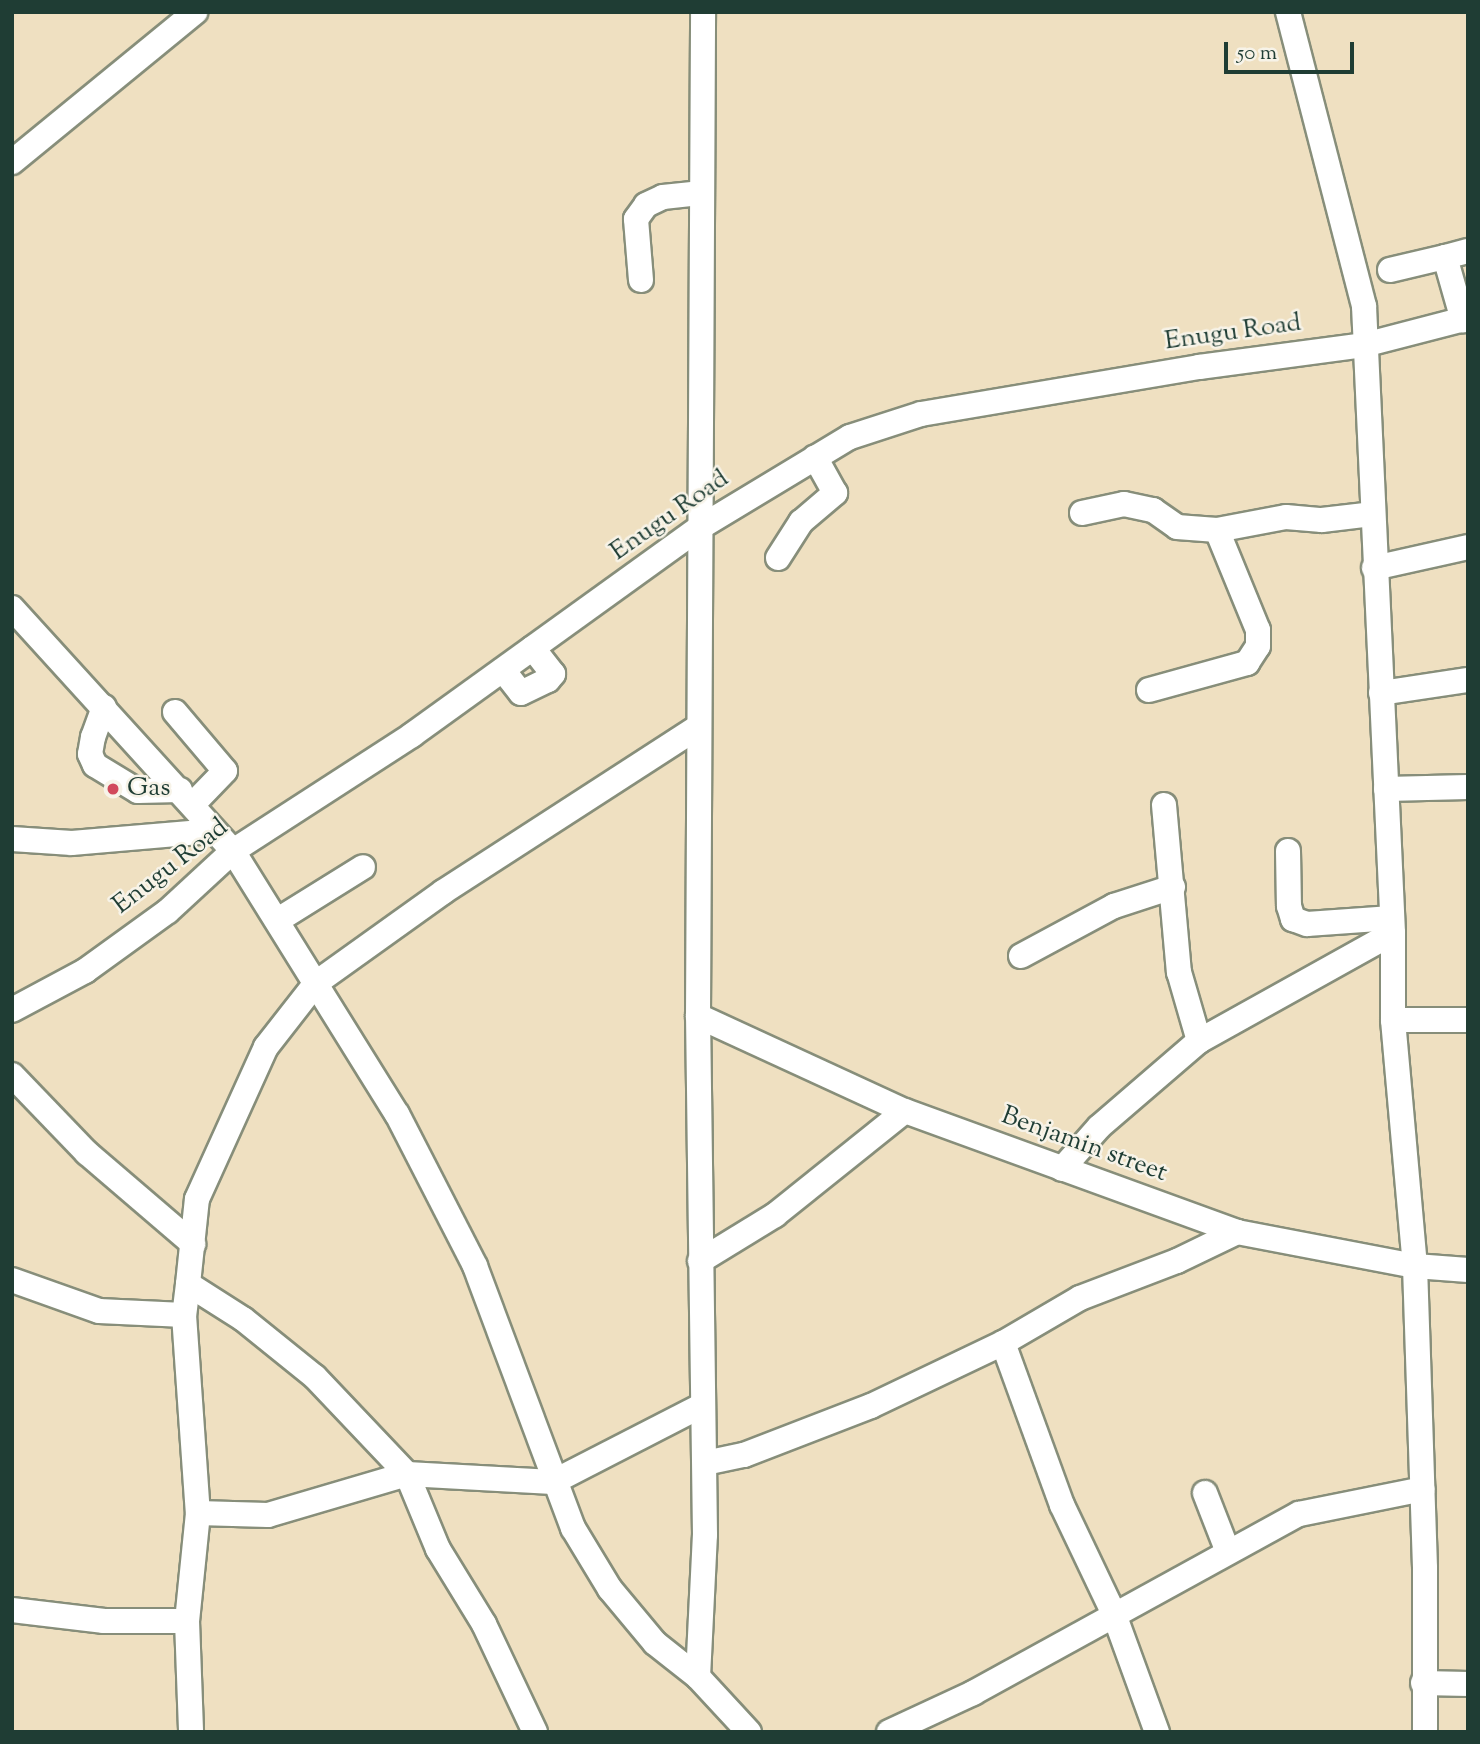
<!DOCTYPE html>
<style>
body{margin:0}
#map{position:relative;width:1480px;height:1744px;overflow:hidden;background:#efe0c1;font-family:"Sorts Mill Goudy",serif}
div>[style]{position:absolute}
.roads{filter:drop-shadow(2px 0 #878e7a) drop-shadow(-2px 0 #878e7a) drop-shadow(0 2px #878e7a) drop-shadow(0 -2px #878e7a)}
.minor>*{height:24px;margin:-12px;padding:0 12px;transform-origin:12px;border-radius:12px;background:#fff}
.dots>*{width:19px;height:19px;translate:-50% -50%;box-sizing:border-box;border:4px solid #f7f3e8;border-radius:50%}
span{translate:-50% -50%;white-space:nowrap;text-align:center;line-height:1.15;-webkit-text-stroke:5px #f7f3e8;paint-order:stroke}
.street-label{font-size:26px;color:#1f3d34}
.poi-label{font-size:26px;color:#1f3d34}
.left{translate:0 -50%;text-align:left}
.frame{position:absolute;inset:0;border:14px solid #1f3d34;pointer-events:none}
.scale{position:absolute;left:1224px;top:42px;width:130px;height:32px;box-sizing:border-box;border:4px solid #1f3d34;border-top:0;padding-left:9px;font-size:21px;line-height:24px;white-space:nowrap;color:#1f3d34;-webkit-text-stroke:5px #f7f3e8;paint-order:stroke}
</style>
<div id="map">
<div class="roads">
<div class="minor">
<div style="left:1288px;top:12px;width:304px;rotate:75.5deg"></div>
<div style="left:1364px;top:306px;width:628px;rotate:87.35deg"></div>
<div style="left:1393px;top:933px;width:87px;rotate:90deg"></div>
<div style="left:1393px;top:1020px;width:247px;rotate:84.9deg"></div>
<div style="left:1415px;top:1266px;width:302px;rotate:88.1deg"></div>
<div style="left:1425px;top:1568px;width:164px;rotate:90deg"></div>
<div style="left:12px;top:162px;width:237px;rotate:-39.3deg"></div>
<div style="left:1445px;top:257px;width:24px;rotate:-15deg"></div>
<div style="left:1390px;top:270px;width:57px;rotate:-13.3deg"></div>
<div style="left:1445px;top:257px;width:66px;rotate:74.1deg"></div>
<div style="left:641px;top:280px;width:61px;rotate:-94.7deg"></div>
<div style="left:636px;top:219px;width:17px;rotate:-54deg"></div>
<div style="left:646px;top:205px;width:19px;rotate:-25deg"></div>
<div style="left:663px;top:197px;width:39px;rotate:-6deg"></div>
<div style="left:1082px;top:513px;width:43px;rotate:-12.1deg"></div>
<div style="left:1124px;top:504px;width:30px;rotate:12deg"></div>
<div style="left:1153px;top:510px;width:29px;rotate:35deg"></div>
<div style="left:1177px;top:527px;width:40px;rotate:4.3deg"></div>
<div style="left:1217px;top:530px;width:70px;rotate:-10.7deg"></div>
<div style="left:1286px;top:517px;width:36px;rotate:5deg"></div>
<div style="left:1322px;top:520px;width:50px;rotate:-6.8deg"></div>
<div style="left:778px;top:558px;width:43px;rotate:-57.4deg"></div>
<div style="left:801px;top:522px;width:45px;rotate:-40.5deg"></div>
<div style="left:835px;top:493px;width:41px;rotate:-119.1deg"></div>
<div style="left:1374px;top:568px;width:96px;rotate:-12.6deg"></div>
<div style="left:12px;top:608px;width:328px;rotate:47.7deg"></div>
<div style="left:233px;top:851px;width:310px;rotate:58.1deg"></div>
<div style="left:397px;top:1114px;width:171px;rotate:62.8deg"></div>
<div style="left:475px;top:1266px;width:280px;rotate:69.5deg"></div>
<div style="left:573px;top:1528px;width:71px;rotate:58.8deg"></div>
<div style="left:610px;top:1589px;width:70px;rotate:50.2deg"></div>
<div style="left:655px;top:1643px;width:55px;rotate:38.3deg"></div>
<div style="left:698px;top:1677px;width:75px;rotate:47.2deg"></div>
<div style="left:503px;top:670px;width:29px;rotate:52deg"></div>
<div style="left:521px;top:693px;width:30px;rotate:-26deg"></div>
<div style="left:548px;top:680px;width:8px;rotate:-50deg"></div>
<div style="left:553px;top:674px;width:33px;rotate:-128deg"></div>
<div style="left:1149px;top:690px;width:102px;rotate:-15.4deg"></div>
<div style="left:1247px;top:663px;width:20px;rotate:-57deg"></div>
<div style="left:1258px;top:646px;width:16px;rotate:-90deg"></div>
<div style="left:1258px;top:630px;width:108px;rotate:-112.3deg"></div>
<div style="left:1381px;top:693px;width:88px;rotate:-8.5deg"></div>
<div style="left:104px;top:707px;width:32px;rotate:110deg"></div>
<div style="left:93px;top:737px;width:17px;rotate:100deg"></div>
<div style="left:90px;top:754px;width:12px;rotate:66deg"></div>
<div style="left:95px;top:765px;width:50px;rotate:31.2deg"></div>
<div style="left:138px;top:791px;width:42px;rotate:-1.4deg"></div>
<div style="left:175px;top:712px;width:77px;rotate:49.7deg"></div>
<div style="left:225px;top:771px;width:46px;rotate:134.1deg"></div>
<div style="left:1386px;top:789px;width:82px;rotate:-1.4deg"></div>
<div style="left:1164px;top:805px;width:168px;rotate:84.9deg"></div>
<div style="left:1179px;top:972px;width:72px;rotate:73.8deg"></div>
<div style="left:12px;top:839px;width:60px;rotate:3.8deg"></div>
<div style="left:72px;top:843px;width:142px;rotate:-4.9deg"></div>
<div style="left:1288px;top:851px;width:55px;rotate:89deg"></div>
<div style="left:1289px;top:906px;width:14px;rotate:73deg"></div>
<div style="left:1293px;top:919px;width:15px;rotate:20deg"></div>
<div style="left:1307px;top:924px;width:85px;rotate:-4deg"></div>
<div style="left:278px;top:920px;width:100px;rotate:-31.9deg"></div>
<div style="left:1021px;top:956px;width:106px;rotate:-28.3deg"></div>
<div style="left:1114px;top:906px;width:62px;rotate:-17.9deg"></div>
<div style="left:12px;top:1010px;width:83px;rotate:-28.1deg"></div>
<div style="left:85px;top:971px;width:102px;rotate:-35.9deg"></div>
<div style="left:168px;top:911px;width:88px;rotate:-42.7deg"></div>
<div style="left:233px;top:851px;width:213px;rotate:-32.9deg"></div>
<div style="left:412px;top:735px;width:354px;rotate:-35.8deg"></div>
<div style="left:699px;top:528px;width:176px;rotate:-31.1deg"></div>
<div style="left:850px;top:437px;width:75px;rotate:-17.9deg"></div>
<div style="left:921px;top:414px;width:282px;rotate:-9.6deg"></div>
<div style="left:1199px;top:367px;width:166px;rotate:-7.6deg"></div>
<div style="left:1364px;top:345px;width:107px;rotate:-14.6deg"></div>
<div style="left:698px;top:1016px;width:228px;rotate:24.7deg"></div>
<div style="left:905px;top:1111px;width:353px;rotate:20deg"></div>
<div style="left:1237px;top:1232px;width:181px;rotate:10.8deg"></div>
<div style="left:1415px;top:1266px;width:53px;rotate:4.3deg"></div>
<div style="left:1393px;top:1020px;width:75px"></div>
<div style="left:12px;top:1075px;width:108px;rotate:46.1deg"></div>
<div style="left:87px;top:1153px;width:140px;rotate:40.6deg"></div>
<div style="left:1062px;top:1169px;width:56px;rotate:-48.6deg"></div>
<div style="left:1099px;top:1127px;width:132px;rotate:-40.7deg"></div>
<div style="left:1199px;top:1041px;width:222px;rotate:-29.1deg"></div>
<div style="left:700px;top:1261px;width:88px;rotate:-31.5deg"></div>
<div style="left:775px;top:1215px;width:166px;rotate:-38.7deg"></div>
<div style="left:12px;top:1280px;width:92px;rotate:19.6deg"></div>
<div style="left:99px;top:1311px;width:85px;rotate:2.7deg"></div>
<div style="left:188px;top:1284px;width:31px;rotate:97deg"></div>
<div style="left:184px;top:1315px;width:198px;rotate:86deg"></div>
<div style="left:198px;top:1513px;width:109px;rotate:95.8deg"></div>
<div style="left:187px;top:1621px;width:111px;rotate:87.9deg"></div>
<div style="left:1003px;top:1343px;width:172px;rotate:70deg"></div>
<div style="left:1062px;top:1505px;width:121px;rotate:64.5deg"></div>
<div style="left:1114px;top:1614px;width:126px;rotate:70deg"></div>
<div style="left:705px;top:1463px;width:40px;rotate:-12deg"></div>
<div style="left:744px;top:1455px;width:136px;rotate:-21.1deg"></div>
<div style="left:871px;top:1406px;width:146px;rotate:-25.5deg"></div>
<div style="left:1003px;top:1343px;width:89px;rotate:-30.3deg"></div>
<div style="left:1080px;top:1298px;width:104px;rotate:-20.9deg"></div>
<div style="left:1177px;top:1261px;width:67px;rotate:-25.8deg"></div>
<div style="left:1205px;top:1493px;width:63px;rotate:68.7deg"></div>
<div style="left:198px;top:1513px;width:70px;rotate:1.6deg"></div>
<div style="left:268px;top:1515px;width:145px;rotate:-16.4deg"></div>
<div style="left:407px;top:1474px;width:146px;rotate:3.1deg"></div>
<div style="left:553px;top:1482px;width:166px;rotate:-27.2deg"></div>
<div style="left:12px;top:1610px;width:93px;rotate:6.8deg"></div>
<div style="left:104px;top:1621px;width:83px"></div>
<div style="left:698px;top:1677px;width:142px;rotate:-87.2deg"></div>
<div style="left:705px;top:1535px;width:519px;rotate:-90.77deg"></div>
<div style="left:698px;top:1016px;width:1004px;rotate:-89.71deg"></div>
<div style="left:1423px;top:1683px;width:45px;rotate:1.3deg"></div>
<div style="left:535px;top:1732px;width:119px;rotate:-115.3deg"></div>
<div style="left:484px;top:1624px;width:88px;rotate:-121.5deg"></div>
<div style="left:438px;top:1549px;width:81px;rotate:-112.5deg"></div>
<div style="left:407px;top:1474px;width:134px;rotate:-133.5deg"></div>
<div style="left:315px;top:1377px;width:92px;rotate:-141.1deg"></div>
<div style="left:243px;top:1319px;width:65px;rotate:-147.5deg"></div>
<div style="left:188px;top:1284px;width:85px;rotate:-84deg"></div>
<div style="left:197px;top:1199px;width:167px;rotate:-65.6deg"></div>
<div style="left:266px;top:1047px;width:81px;rotate:-52deg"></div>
<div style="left:316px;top:983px;width:156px;rotate:-35.6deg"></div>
<div style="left:443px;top:892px;width:304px;rotate:-32.9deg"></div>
<div style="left:889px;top:1732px;width:93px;rotate:-24.9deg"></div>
<div style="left:973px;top:1693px;width:372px;rotate:-28.8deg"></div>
<div style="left:1299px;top:1514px;width:126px;rotate:-11.4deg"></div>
</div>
</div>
<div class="dots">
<div style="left:113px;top:789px;background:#d1495b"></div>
</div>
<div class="street-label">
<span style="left:1233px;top:333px;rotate:-8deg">Enugu Road</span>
<span style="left:670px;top:516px;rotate:-35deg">Enugu Road</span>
<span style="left:171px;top:867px;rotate:-38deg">Enugu Road</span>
<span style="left:1084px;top:1145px;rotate:20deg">Benjamin street</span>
</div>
<div class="poi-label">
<span class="left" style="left:127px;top:789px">Gas</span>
</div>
<div class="frame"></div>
<div class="scale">50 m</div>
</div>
